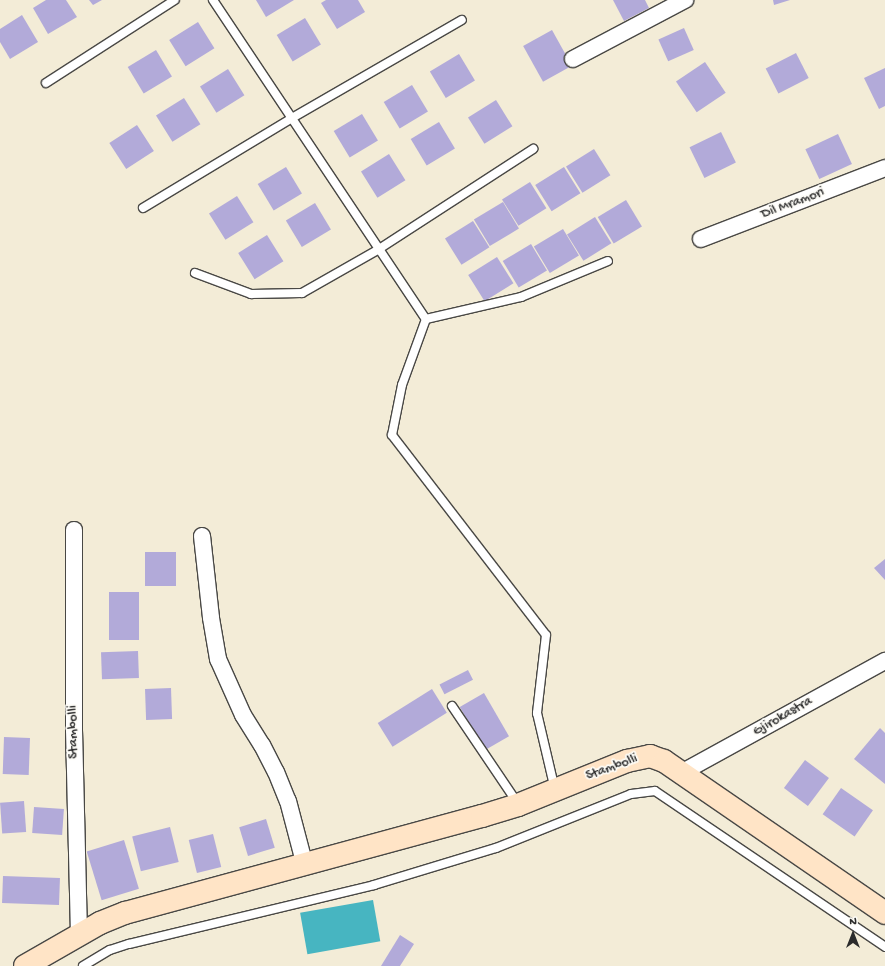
<!DOCTYPE html>
<style>
body{margin:0}
#map{position:relative;width:885px;height:966px;overflow:hidden;background:#f3ecd7;font-family:"Gochi Hand",sans-serif}
div>[style]{position:absolute}
.water>*{inset:0;background:#47b5c1;transform-origin:0 0}
.building>*{inset:0;background:#b2aad9;transform-origin:0 0}
.roads{filter:drop-shadow(1px 0 #494845) drop-shadow(-1px 0 #494845) drop-shadow(0 1px #494845) drop-shadow(0 -1px #494845)}
.lane>*{height:8px;margin:-4px;padding:0 4px;transform-origin:4px;border-radius:4px;background:#fff}
.street>*{height:16px;margin:-8px;padding:0 8px;transform-origin:8px;border-radius:8px;background:#fff}
.secondary>*{height:22px;margin:-11px;padding:0 11px;transform-origin:11px;border-radius:11px;background:#ffe4c6}
span{translate:-50% -50%;white-space:nowrap;text-align:center;line-height:1.15;-webkit-text-stroke:3.5px #fdfcf7;paint-order:stroke}
.street-label{font-size:14px;color:#2b2b2b}
.north{position:absolute;left:833px;top:914px;width:40px;height:40px;-webkit-text-stroke:3px #fdfcf7;paint-order:stroke;rotate:0deg;font-size:11px;font-weight:700;line-height:16px;text-align:center;color:#2b2b2b}
.north::after{content:'';display:block;margin:auto;width:14px;height:18px;background:#2b2b2b;clip-path:polygon(50% 0,100% 100%,50% 72%,0 100%)}
</style>
<div id="map">
<div class="water">
<div style="left:373px;top:900px;width:42px;height:74px;rotate:80deg"></div>
</div>
<div class="building">
<div style="clip-path:polygon(46px 0,66px 0,77px 17px,48px 34px,33px 8px)"></div>
<div style="clip-path:polygon(89px 0,102px 0,93px 5px)"></div>
<div style="clip-path:polygon(256px 0,294px 0,266px 17px)"></div>
<div style="clip-path:polygon(326px 0,358px 0,365px 12px,337px 29px,321px 3px)"></div>
<div style="clip-path:polygon(613px 0,645px 0,649px 8px,624px 21px)"></div>
<div style="clip-path:polygon(773px 0,790px 0,774px 5px)"></div>
<div style="clip-path:polygon(22px 15px,38px 42px,10px 59px,0 42px,0 29px)"></div>
<div style="left:305px;top:18px;width:31px;height:33px;rotate:59deg"></div>
<div style="left:198px;top:22px;width:31px;height:34px;rotate:58deg"></div>
<div style="left:684px;top:28px;width:24px;height:28px;rotate:66deg"></div>
<div style="left:552px;top:30px;width:41px;height:33px;rotate:61deg"></div>
<div style="left:156px;top:50px;width:31px;height:33px;rotate:59deg"></div>
<div style="left:796px;top:53px;width:28px;height:34px;rotate:63deg"></div>
<div style="left:459px;top:54px;width:31px;height:34px;rotate:59deg"></div>
<div style="left:705px;top:62px;width:37px;height:35px;rotate:56deg"></div>
<div style="clip-path:polygon(885px 68px,885px 106px,879px 109px,864px 78px)"></div>
<div style="left:228px;top:69px;width:31px;height:33px;rotate:58deg"></div>
<div style="left:412px;top:85px;width:31px;height:33px;rotate:59deg"></div>
<div style="left:184px;top:98px;width:31px;height:33px;rotate:58deg"></div>
<div style="left:496px;top:100px;width:31px;height:33px;rotate:58deg"></div>
<div style="left:362px;top:114px;width:31px;height:33px;rotate:59deg"></div>
<div style="left:439px;top:122px;width:31px;height:33px;rotate:59deg"></div>
<div style="left:137px;top:125px;width:31px;height:33px;rotate:57deg"></div>
<div style="left:721px;top:132px;width:34px;height:35px;rotate:64deg"></div>
<div style="left:838px;top:134px;width:33px;height:36px;rotate:65deg"></div>
<div style="left:594px;top:149px;width:31px;height:33px;rotate:58deg"></div>
<div style="left:389px;top:154px;width:31px;height:33px;rotate:58deg"></div>
<div style="left:286px;top:167px;width:31px;height:33px;rotate:59deg"></div>
<div style="left:564px;top:167px;width:31px;height:34px;rotate:58deg"></div>
<div style="left:530px;top:182px;width:31px;height:33px;rotate:58deg"></div>
<div style="left:237px;top:196px;width:31px;height:33px;rotate:58deg"></div>
<div style="left:626px;top:200px;width:31px;height:33px;rotate:59deg"></div>
<div style="left:503px;top:202px;width:31px;height:34px;rotate:59deg"></div>
<div style="left:315px;top:203px;width:31px;height:34px;rotate:59deg"></div>
<div style="left:595px;top:217px;width:31px;height:33px;rotate:58deg"></div>
<div style="left:473px;top:221px;width:31px;height:33px;rotate:58deg"></div>
<div style="left:563px;top:229px;width:31px;height:34px;rotate:59deg"></div>
<div style="left:267px;top:235px;width:31px;height:34px;rotate:58deg"></div>
<div style="left:531px;top:244px;width:31px;height:33px;rotate:59deg"></div>
<div style="left:497px;top:257px;width:31px;height:34px;rotate:58deg"></div>
<div style="left:145px;top:552px;width:31px;height:34px"></div>
<div style="clip-path:polygon(885px 559px,885px 580px,874px 568px)"></div>
<div style="left:109px;top:592px;width:30px;height:48px"></div>
<div style="left:138px;top:651px;width:27px;height:37px;rotate:88deg"></div>
<div style="left:468px;top:670px;width:11px;height:32px;rotate:63deg"></div>
<div style="left:171px;top:688px;width:31px;height:26px;rotate:88deg"></div>
<div style="left:432px;top:689px;width:28px;height:64px;rotate:58deg"></div>
<div style="left:484px;top:693px;width:50px;height:28px;rotate:60deg"></div>
<div style="clip-path:polygon(880px 728px,885px 733px,885px 784px,854px 759px)"></div>
<div style="left:4px;top:737px;width:26px;height:37px;rotate:2deg"></div>
<div style="left:805px;top:760px;width:30px;height:35px;rotate:37deg"></div>
<div style="left:841px;top:788px;width:39px;height:32px;rotate:35deg"></div>
<div style="left:24px;top:801px;width:31px;height:24px;rotate:86deg"></div>
<div style="left:34px;top:807px;width:30px;height:26px;rotate:4deg"></div>
<div style="left:266px;top:819px;width:30px;height:28px;rotate:73deg"></div>
<div style="left:170px;top:827px;width:36px;height:39px;rotate:76deg"></div>
<div style="left:213px;top:834px;width:34px;height:25px;rotate:76deg"></div>
<div style="left:124px;top:840px;width:51px;height:39px;rotate:73deg"></div>
<div style="left:3px;top:876px;width:57px;height:27px;rotate:2deg"></div>
<div style="clip-path:polygon(400px 935px,414px 944px,400px 966px,381px 966px)"></div>
</div>
<div class="roads">
<div class="lane">
<div style="left:213px;top:0;width:384px;rotate:56.3deg"></div>
<div style="left:426px;top:319px;width:70px;rotate:110deg"></div>
<div style="left:402px;top:385px;width:51px;rotate:101.3deg"></div>
<div style="left:392px;top:435px;width:252px;rotate:52.4deg"></div>
<div style="left:546px;top:635px;width:79px;rotate:96.6deg"></div>
<div style="left:537px;top:713px;width:79px;rotate:76.8deg"></div>
<div style="left:46px;top:83px;width:153px;rotate:-32.8deg"></div>
<div style="left:143px;top:208px;width:174px;rotate:-31.1deg"></div>
<div style="left:292px;top:118px;width:196px;rotate:-30deg"></div>
<div style="left:195px;top:273px;width:60px;rotate:20.6deg"></div>
<div style="left:251px;top:294px;width:51px;rotate:-1.1deg"></div>
<div style="left:302px;top:293px;width:89px;rotate:-29.7deg"></div>
<div style="left:379px;top:249px;width:184px;rotate:-33deg"></div>
<div style="left:426px;top:319px;width:98px;rotate:-13deg"></div>
<div style="left:521px;top:297px;width:94px;rotate:-22.5deg"></div>
<div style="left:452px;top:706px;width:118px;rotate:56deg"></div>
<div style="left:83px;top:966px;width:31px;rotate:-31deg"></div>
<div style="left:110px;top:950px;width:20px;rotate:-18deg"></div>
<div style="left:129px;top:944px;width:252px;rotate:-13.5deg"></div>
<div style="left:374px;top:885px;width:127px;rotate:-16.9deg"></div>
<div style="left:496px;top:848px;width:145px;rotate:-21.8deg"></div>
<div style="left:631px;top:794px;width:24px;rotate:-7deg"></div>
<div style="left:655px;top:791px;width:278px;rotate:34.1deg"></div>
</div>
<div class="street">
<div style="left:573px;top:59px;width:127px;rotate:-27.8deg"></div>
<div style="left:701px;top:239px;width:197px;rotate:-21.1deg"></div>
<div style="left:74px;top:530px;width:200px;rotate:90deg"></div>
<div style="left:74px;top:730px;width:204px;rotate:88.6deg"></div>
<div style="left:202px;top:536px;width:82px;rotate:83.7deg"></div>
<div style="left:211px;top:618px;width:42px;rotate:80.3deg"></div>
<div style="left:218px;top:659px;width:61px;rotate:65.9deg"></div>
<div style="left:243px;top:715px;width:36px;rotate:58deg"></div>
<div style="left:262px;top:745px;width:30px;rotate:63deg"></div>
<div style="left:276px;top:772px;width:31px;rotate:68deg"></div>
<div style="left:288px;top:801px;width:67px;rotate:75.3deg"></div>
<div style="left:681px;top:773px;width:233px;rotate:-28.8deg"></div>
</div>
<div class="secondary">
<div style="left:25px;top:966px;width:86px;rotate:-29.8deg"></div>
<div style="left:100px;top:923px;width:27px;rotate:-22deg"></div>
<div style="left:125px;top:913px;width:370px;rotate:-15.2deg"></div>
<div style="left:482px;top:816px;width:38px;rotate:-17deg"></div>
<div style="left:518px;top:805px;width:118px;rotate:-22deg"></div>
<div style="left:627px;top:761px;width:24px;rotate:-12deg"></div>
<div style="left:650px;top:756px;width:15px;rotate:20deg"></div>
<div style="left:664px;top:761px;width:268px;rotate:34.5deg"></div>
</div>
</div>
<div class="street-label">
<span style="left:793px;top:204px;rotate:-21deg">Dil Mramori</span>
<span style="left:783px;top:717px;rotate:-30deg">Gjirokastra</span>
<span style="left:74px;top:732px;rotate:-91deg">Stambolli</span>
<span style="left:612px;top:768px;rotate:-20deg">Stambolli</span>
</div>
<div class="north">N</div>
</div>
